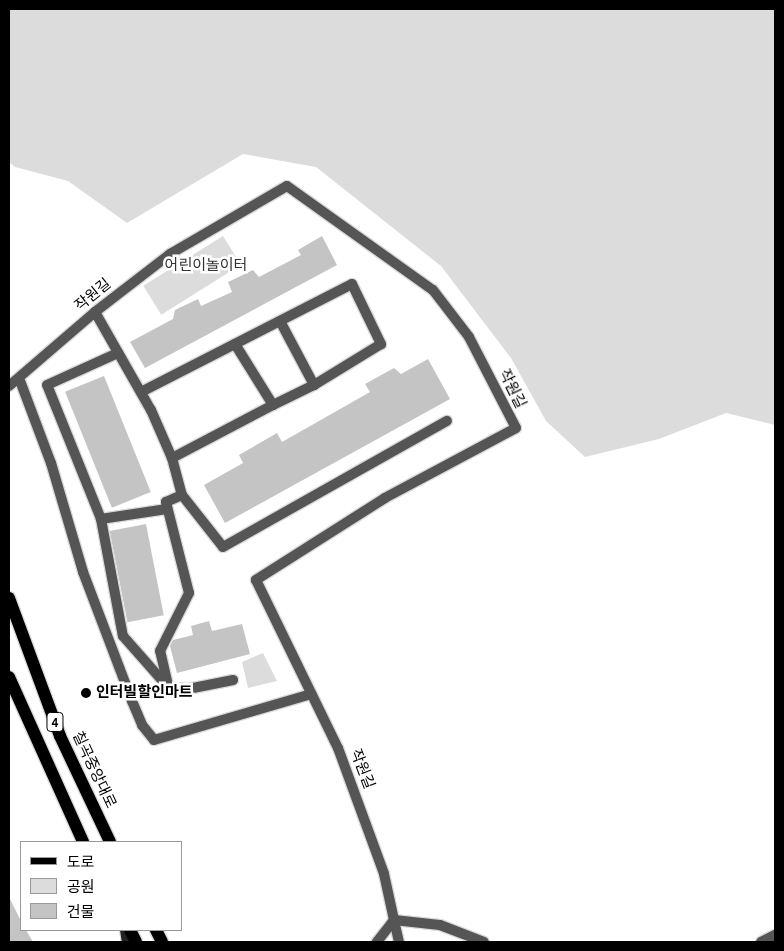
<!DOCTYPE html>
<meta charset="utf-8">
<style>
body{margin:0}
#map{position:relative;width:784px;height:951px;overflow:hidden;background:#fff;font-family:"Alegreya Sans","Noto Sans KR",sans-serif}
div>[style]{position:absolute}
.green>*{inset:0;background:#dcdcdc;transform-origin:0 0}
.building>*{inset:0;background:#c4c4c4;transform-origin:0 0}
.roads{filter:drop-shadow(1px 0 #dbdbdb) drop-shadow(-1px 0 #dbdbdb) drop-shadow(0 1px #dbdbdb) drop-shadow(0 -1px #dbdbdb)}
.street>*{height:10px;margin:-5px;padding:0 5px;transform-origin:5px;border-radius:5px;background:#555}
.secondary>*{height:10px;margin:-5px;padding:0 5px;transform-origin:5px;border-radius:5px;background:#222}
.primary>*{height:12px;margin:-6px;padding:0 6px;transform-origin:6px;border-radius:6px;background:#000}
.dots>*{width:14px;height:14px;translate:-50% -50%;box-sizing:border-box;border:2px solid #fff;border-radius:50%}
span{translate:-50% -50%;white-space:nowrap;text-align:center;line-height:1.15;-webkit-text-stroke:5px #fff;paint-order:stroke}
.shield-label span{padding:1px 4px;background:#fff;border:1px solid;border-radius:4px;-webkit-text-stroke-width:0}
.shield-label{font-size:14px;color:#000;font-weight:700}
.park-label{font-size:15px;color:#333}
.street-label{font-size:15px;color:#000}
.poi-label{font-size:15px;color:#000;font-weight:700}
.left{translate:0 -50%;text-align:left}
.frame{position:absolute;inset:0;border:10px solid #000;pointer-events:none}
.legend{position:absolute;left:20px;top:841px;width:162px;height:90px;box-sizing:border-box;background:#fff;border:1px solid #999;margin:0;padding:6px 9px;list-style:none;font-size:15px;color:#000}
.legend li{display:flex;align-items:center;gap:10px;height:25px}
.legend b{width:25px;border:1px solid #999}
</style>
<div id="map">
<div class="green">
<div style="clip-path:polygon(9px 9px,775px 9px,775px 425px,726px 413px,659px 439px,585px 457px,546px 421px,511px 358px,441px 266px,316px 167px,243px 154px,127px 223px,68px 181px,15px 167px,9px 162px)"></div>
<div style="left:223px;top:236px;width:34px;height:94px;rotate:58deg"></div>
<div style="clip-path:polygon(263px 653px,277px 681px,248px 688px,242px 662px)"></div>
</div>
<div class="building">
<div style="clip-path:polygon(322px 236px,337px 265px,145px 368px,130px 342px,173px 319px,175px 310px,198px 299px,201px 306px,232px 292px,228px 282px,253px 270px,259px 277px,301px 255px,298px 250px)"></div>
<div style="clip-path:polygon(428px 359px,450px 399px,225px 523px,204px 485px,243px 463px,239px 455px,277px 433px,282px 442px,370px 392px,365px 384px,394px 368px,401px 374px)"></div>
<div style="left:104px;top:376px;width:125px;height:42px;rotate:68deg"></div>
<div style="left:146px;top:524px;width:93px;height:37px;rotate:79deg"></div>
<div style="clip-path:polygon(209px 621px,212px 631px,242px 624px,250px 654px,177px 673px,170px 646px,173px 640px,193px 635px,191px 626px)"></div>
<div style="clip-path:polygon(9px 897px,21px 921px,21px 930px,26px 930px,33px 942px,9px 942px)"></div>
</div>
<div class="roads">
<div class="street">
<div style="left:95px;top:312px;width:113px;rotate:60.3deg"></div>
<div style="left:151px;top:410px;width:52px;rotate:66.4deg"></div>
<div style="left:172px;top:458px;width:38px;rotate:75deg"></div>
<div style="left:182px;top:495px;width:66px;rotate:51.7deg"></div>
<div style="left:223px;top:547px;width:257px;rotate:-29.4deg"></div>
<div style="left:235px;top:344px;width:72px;rotate:58.1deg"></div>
<div style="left:273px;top:405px;width:46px;rotate:-26deg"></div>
<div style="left:19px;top:378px;width:91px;rotate:69.4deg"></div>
<div style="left:51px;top:463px;width:114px;rotate:73.6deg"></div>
<div style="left:83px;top:572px;width:138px;rotate:69.2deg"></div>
<div style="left:132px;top:701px;width:26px;rotate:67deg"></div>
<div style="left:142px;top:725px;width:19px;rotate:51deg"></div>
<div style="left:154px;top:740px;width:164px;rotate:-16.3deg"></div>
<div style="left:9px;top:386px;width:113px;rotate:-40.7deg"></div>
<div style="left:95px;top:312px;width:95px;rotate:-37.7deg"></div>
<div style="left:170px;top:254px;width:135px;rotate:-30.2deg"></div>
<div style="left:287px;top:186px;width:179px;rotate:35.5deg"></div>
<div style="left:433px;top:290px;width:59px;rotate:52.5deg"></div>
<div style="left:469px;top:337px;width:102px;rotate:62.7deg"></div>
<div style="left:516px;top:428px;width:149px;rotate:151.9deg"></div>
<div style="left:385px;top:498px;width:153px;rotate:147.6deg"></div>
<div style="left:256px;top:580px;width:187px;rotate:64deg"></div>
<div style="left:338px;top:748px;width:134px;rotate:69.9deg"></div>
<div style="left:384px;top:874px;width:47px;rotate:77.7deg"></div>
<div style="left:394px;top:920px;width:28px;rotate:128deg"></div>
<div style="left:141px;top:392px;width:237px;rotate:-27.1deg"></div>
<div style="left:352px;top:284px;width:67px;rotate:64.2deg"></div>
<div style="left:381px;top:344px;width:79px;rotate:148.5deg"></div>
<div style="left:314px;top:385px;width:72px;rotate:-118deg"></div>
<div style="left:172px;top:458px;width:114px;rotate:-27.7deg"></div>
<div style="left:167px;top:509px;width:67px;rotate:171.4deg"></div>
<div style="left:101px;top:519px;width:119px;rotate:79.4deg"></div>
<div style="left:123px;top:636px;width:68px;rotate:48.6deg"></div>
<div style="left:168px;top:687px;width:20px;rotate:6deg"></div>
<div style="left:188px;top:689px;width:46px;rotate:-11.3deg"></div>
<div style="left:101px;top:519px;width:144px;rotate:-111.9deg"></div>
<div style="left:47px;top:385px;width:78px;rotate:-24.3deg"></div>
<div style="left:168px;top:685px;width:35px;rotate:-103deg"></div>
<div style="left:160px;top:651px;width:65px;rotate:-63.4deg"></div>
<div style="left:189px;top:593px;width:94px;rotate:-104.2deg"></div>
<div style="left:166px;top:502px;width:17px;rotate:-24deg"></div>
<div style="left:399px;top:942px;width:23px;rotate:-103deg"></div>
<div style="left:394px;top:920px;width:46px;rotate:6.2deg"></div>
<div style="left:440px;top:925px;width:47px;rotate:21.1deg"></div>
<div style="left:761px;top:942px;width:16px;rotate:-27deg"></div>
</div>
<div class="secondary">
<div style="left:125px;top:930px;width:12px;rotate:81deg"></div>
</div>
<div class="primary">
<div style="left:9px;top:598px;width:147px;rotate:69.7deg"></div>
<div style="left:60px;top:736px;width:117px;rotate:64.7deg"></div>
<div style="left:9px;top:677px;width:181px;rotate:65.8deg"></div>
<div style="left:130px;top:930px;width:13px;rotate:63deg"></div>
<div style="left:156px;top:930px;width:13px;rotate:63deg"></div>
</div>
</div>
<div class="dots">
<div style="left:86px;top:693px;background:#000"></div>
</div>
<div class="shield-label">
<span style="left:55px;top:722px">4</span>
</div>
<div class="park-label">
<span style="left:206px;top:266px">어린이놀이터</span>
</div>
<div class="street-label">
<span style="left:93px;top:295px;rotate:-39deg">작원길</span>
<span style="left:512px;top:389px;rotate:64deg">작원길</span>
<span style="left:362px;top:769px;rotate:69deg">작원길</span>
<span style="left:94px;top:770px;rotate:65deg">칠곡중앙대로</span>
</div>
<div class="poi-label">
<span class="left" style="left:96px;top:693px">인터빌할인마트</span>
</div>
<div class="frame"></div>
<ul class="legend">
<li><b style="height:6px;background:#000"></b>도로</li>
<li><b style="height:14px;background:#dcdcdc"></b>공원</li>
<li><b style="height:14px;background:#c4c4c4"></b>건물</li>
</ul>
</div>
